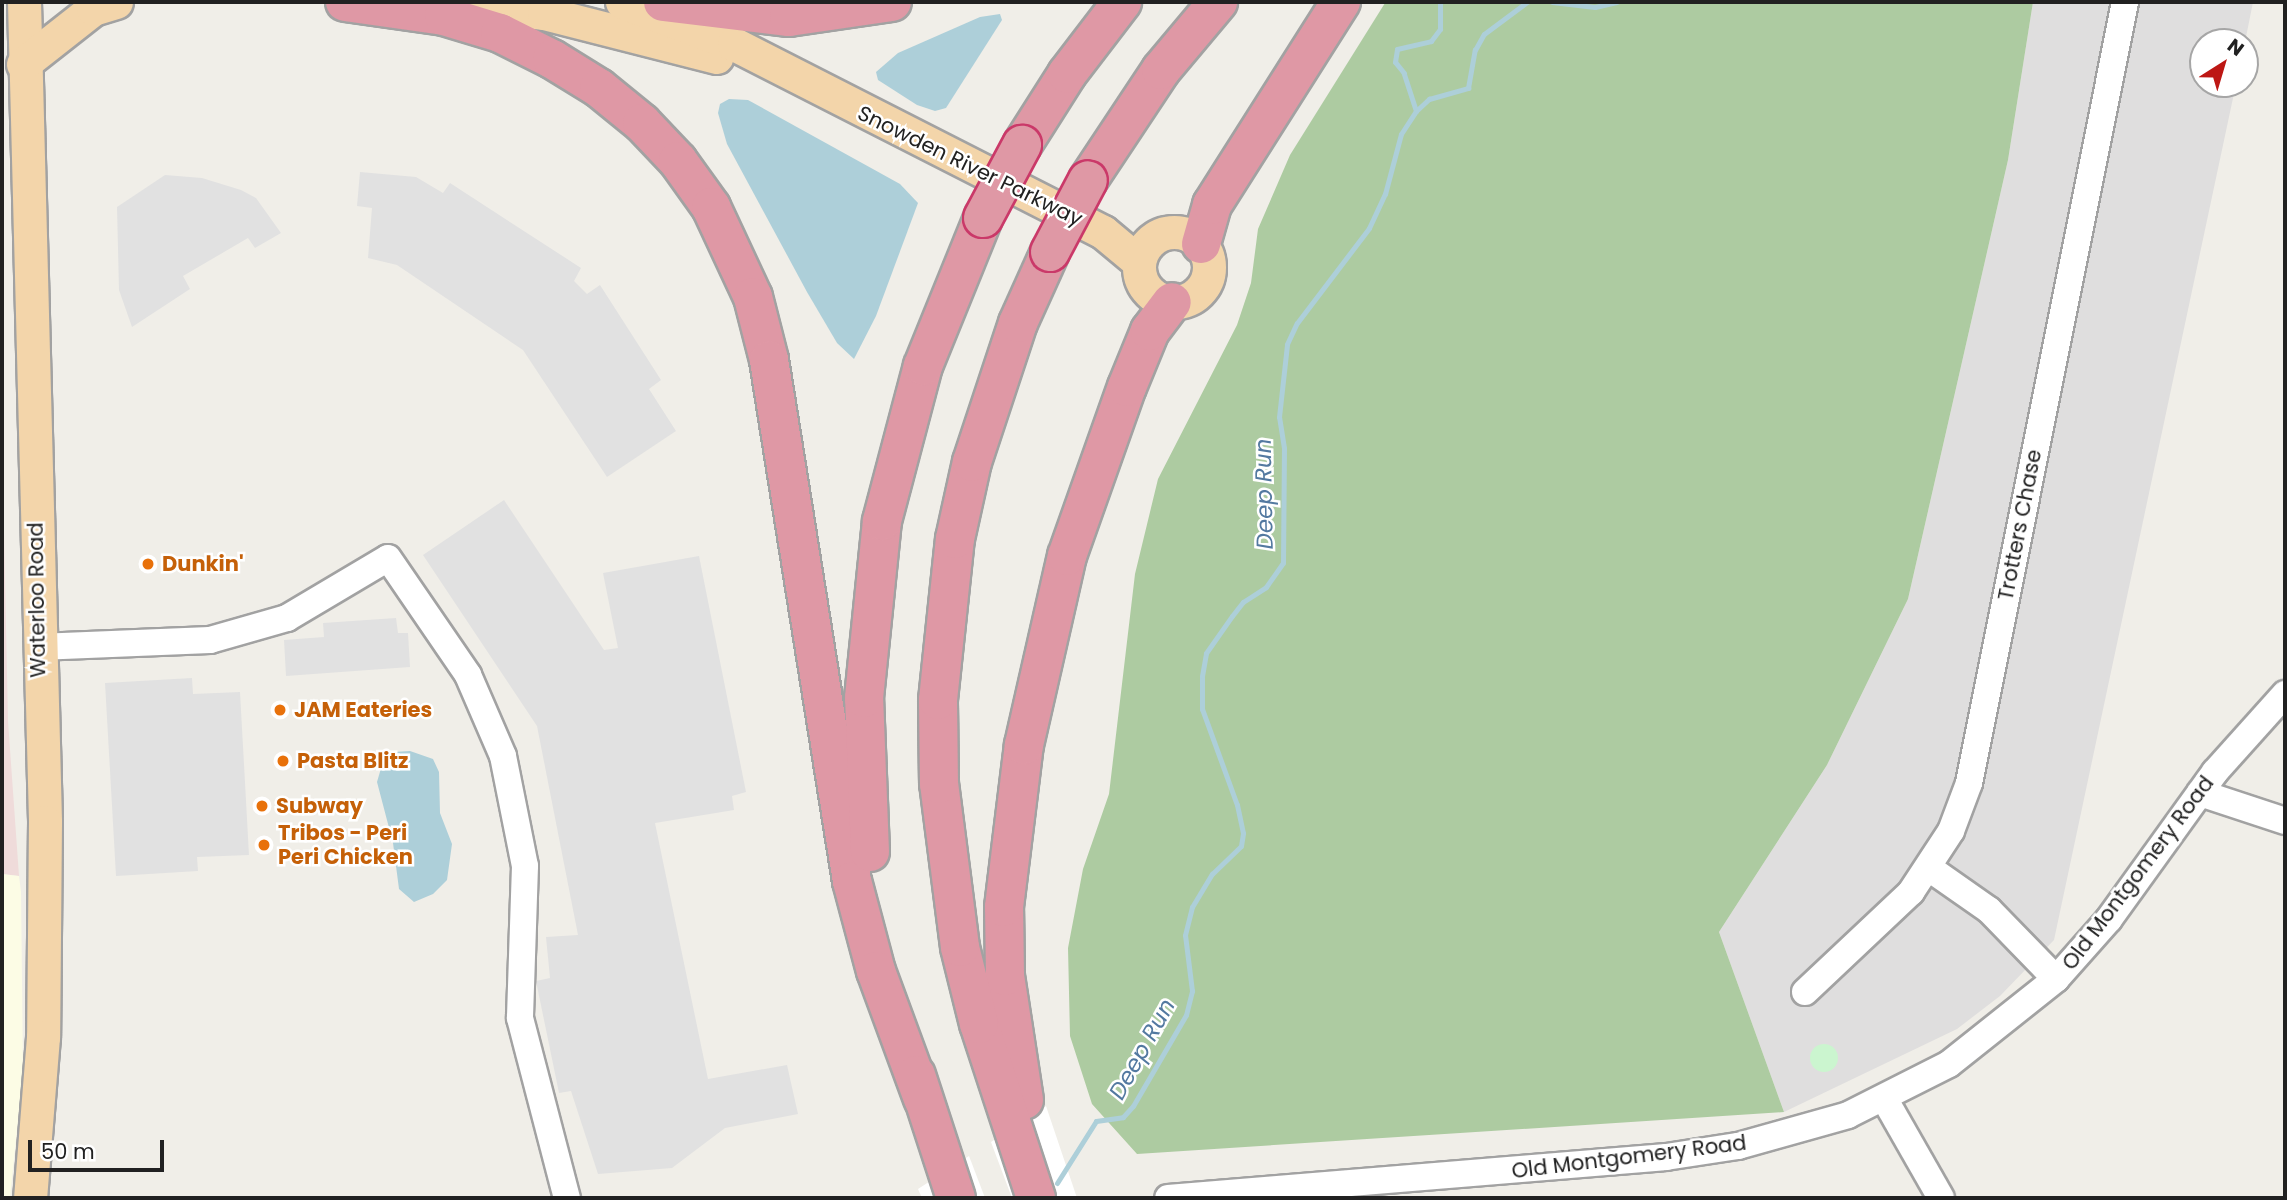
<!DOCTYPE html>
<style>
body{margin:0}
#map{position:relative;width:2287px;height:1200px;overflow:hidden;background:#f0eee8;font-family:Poppins,sans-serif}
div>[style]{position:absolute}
.residential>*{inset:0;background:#dfdede}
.commercial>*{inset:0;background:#efdbda}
.education>*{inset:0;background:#fcfce5}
.forest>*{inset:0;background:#adcba1}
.park>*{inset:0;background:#cbf5cf}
.round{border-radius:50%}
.parking>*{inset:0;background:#e1e1e1}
.water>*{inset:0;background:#adcfd9}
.pier>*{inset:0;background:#fff}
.stream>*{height:5px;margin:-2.5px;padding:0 2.5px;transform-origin:2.5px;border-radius:2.5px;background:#adcfd9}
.roads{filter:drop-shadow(2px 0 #a2a2a2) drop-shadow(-2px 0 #a2a2a2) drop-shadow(0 2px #a2a2a2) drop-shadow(0 -2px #a2a2a2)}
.minor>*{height:26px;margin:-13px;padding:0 13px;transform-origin:13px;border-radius:13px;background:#fff}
.major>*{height:33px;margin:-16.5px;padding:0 16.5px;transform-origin:16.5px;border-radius:16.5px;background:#f3d5aa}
.major>.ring{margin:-16.5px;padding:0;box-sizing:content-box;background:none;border:33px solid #f3d5aa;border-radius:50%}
.highway>*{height:38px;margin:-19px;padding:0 19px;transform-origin:19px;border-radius:19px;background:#df98a5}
.bridges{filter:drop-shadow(2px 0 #ca3969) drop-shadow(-2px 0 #ca3969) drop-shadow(0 2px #ca3969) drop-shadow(0 -2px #ca3969)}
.highway-bridge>*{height:38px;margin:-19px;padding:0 19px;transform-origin:19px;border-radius:19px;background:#df98a5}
.dots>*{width:19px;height:19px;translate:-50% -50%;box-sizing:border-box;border:4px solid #fff;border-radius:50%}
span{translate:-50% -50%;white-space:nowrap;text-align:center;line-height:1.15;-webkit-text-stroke:5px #fff;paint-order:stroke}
.street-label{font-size:21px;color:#212121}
.food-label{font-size:21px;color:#c56008;font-weight:700}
.left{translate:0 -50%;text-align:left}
.water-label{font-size:23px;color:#5379a0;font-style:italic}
.frame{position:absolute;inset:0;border:4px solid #212121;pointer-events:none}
.north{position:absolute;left:2189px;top:28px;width:70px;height:70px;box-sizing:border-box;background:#fff;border:2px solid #a6a6a6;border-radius:50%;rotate:37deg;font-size:19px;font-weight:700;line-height:28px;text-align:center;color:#212121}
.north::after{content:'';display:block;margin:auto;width:24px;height:32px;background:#bd1714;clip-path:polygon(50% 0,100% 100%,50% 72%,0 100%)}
.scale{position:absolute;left:28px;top:1140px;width:136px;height:32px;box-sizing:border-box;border:4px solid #212121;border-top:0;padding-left:9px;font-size:21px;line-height:24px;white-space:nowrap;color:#212121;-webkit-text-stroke:5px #fff;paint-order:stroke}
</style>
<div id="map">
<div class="residential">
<div style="clip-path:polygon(2033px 2px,2253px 2px,2245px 42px,2203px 42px,2203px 84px,2236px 84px,2054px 940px,2000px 996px,1957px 1029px,1784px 1112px,1719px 932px,1827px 765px,1908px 599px,2008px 160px)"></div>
</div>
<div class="commercial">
<div style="clip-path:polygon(2px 436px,8px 721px,19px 876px,2px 874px)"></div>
</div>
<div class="education">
<div style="clip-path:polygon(2px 874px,19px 876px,21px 892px,23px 1072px,10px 1198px,2px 1198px)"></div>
</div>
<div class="forest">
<div style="clip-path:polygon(2033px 2px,2008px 160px,1908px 599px,1827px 765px,1719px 932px,1784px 1112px,1137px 1154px,1092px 1104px,1070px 1036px,1068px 948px,1083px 869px,1109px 794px,1135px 574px,1158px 479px,1237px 325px,1251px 283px,1258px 229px,1290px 155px,1385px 3px)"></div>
</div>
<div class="park">
<div class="round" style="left:1810px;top:1044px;width:28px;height:28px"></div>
</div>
<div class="parking">
<div style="clip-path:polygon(360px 172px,416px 177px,443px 193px,450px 183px,581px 268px,574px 281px,587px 294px,600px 285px,661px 380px,649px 389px,676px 431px,607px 477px,523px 350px,397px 265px,368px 258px,372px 208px,357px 206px)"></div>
<div style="clip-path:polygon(165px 175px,202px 178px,241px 190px,256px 198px,281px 233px,255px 248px,248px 238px,183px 276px,190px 289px,132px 327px,119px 290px,117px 207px)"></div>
<div style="clip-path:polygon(504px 500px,604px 650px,618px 648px,603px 573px,699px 556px,746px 792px,732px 796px,734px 810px,655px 823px,708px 1079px,787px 1065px,798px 1114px,725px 1128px,672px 1168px,598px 1174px,571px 1091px,559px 1093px,536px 981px,550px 978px,546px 937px,578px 935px,537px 726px,423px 555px)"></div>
<div style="clip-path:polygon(396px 618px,398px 633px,408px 633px,410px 667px,286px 676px,284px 640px,324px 637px,323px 623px)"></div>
<div style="clip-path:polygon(192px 678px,193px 694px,240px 692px,249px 855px,197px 857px,198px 871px,116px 876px,105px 683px)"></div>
</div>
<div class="water">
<div style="clip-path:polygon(1000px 14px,1002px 20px,946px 108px,935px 111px,917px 105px,878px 80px,876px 72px,898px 53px,980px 17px)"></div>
<div style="clip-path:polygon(729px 99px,748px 100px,900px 184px,918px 203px,876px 316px,854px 359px,837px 343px,807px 292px,727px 144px,718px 113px,720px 104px)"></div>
<div style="clip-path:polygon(410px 751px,433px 759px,439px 772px,440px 813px,452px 844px,447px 880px,433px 894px,414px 902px,399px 889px,393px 843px,377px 782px,384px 758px,393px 752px)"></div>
</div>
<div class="pier">
<div style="clip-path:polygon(1046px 1106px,1077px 1198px,1012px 1198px,991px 1142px)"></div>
<div style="clip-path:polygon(969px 1156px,985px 1198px,922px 1198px,918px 1189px)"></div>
</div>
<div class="stream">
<div style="left:1552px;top:2px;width:43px;rotate:6.6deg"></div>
<div style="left:1595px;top:7px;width:22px;rotate:-13deg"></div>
<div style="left:1416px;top:111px;width:40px;rotate:-108deg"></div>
<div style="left:1404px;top:73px;width:14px;rotate:-129deg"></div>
<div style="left:1395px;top:62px;width:13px;rotate:-81deg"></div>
<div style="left:1397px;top:49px;width:35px;rotate:-13deg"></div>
<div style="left:1431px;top:41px;width:15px;rotate:-53deg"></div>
<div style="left:1440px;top:29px;width:27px;rotate:-90deg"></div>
<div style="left:1057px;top:1183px;width:73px;rotate:-57.8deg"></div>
<div style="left:1096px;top:1121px;width:27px;rotate:-8deg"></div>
<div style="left:1123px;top:1117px;width:15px;rotate:-48deg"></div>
<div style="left:1133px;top:1106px;width:105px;rotate:-59.8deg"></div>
<div style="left:1186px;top:1015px;width:25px;rotate:-76deg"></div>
<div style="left:1192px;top:991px;width:56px;rotate:-97.1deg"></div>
<div style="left:1185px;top:935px;width:29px;rotate:-76deg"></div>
<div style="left:1192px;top:907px;width:39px;rotate:-59deg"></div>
<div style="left:1212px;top:874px;width:40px;rotate:-44deg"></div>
<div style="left:1241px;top:846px;width:13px;rotate:-81deg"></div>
<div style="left:1243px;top:833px;width:29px;rotate:-102deg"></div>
<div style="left:1237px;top:805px;width:102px;rotate:-110deg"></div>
<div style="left:1202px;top:709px;width:33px;rotate:-90deg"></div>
<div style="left:1202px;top:676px;width:23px;rotate:-80deg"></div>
<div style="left:1206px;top:653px;width:45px;rotate:-54.9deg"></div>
<div style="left:1232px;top:616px;width:18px;rotate:-52deg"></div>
<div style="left:1243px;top:602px;width:27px;rotate:-33deg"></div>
<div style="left:1266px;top:587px;width:29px;rotate:-55deg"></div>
<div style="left:1283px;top:563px;width:115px;rotate:-89.5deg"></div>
<div style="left:1284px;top:448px;width:31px;rotate:-99deg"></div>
<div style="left:1279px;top:417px;width:73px;rotate:-83.7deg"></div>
<div style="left:1287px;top:344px;width:23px;rotate:-65deg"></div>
<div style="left:1297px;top:323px;width:119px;rotate:-52.8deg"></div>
<div style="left:1369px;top:228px;width:38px;rotate:-65deg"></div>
<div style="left:1385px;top:194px;width:62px;rotate:-75.1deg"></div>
<div style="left:1401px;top:134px;width:27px;rotate:-57deg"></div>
<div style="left:1416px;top:111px;width:18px;rotate:-43deg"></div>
<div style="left:1429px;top:99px;width:41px;rotate:-15.8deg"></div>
<div style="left:1468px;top:88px;width:39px;rotate:-80deg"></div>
<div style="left:1475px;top:50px;width:18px;rotate:-61deg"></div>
<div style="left:1484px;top:34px;width:54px;rotate:-36.7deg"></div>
</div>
<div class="roads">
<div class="minor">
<div style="left:38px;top:647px;width:172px;rotate:-2.3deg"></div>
<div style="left:210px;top:640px;width:80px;rotate:-15.9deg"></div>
<div style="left:287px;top:618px;width:117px;rotate:-30.7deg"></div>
<div style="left:388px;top:558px;width:142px;rotate:55.6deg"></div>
<div style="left:468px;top:675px;width:88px;rotate:66.6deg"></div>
<div style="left:503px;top:756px;width:112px;rotate:78.7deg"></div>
<div style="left:525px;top:866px;width:152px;rotate:91.9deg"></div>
<div style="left:520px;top:1018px;width:186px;rotate:75.4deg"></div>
<div style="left:2200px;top:793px;width:89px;rotate:18.2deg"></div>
<div style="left:1929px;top:868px;width:73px;rotate:35deg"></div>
<div style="left:1989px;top:910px;width:96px;rotate:45.8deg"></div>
<div style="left:1805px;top:992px;width:146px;rotate:-43.3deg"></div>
<div style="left:1911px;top:892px;width:73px;rotate:-56.7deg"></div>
<div style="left:1951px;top:831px;width:51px;rotate:-69.4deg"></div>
<div style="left:1969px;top:783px;width:796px;rotate:-78.7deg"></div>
<div style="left:1884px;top:1098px;width:115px;rotate:60.3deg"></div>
<div style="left:1168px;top:1198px;width:500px;rotate:-4.7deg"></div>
<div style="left:1666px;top:1157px;width:73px;rotate:-8.7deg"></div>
<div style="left:1738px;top:1146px;width:114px;rotate:-15.7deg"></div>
<div style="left:1848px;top:1115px;width:113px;rotate:-26.8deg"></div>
<div style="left:1949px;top:1064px;width:137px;rotate:-38.5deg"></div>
<div style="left:2056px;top:979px;width:80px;rotate:-48.5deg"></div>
<div style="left:2109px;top:919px;width:181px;rotate:-54.2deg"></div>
<div style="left:2215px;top:772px;width:105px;rotate:-48.1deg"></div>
</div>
<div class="major">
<div style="left:24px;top:2px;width:820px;rotate:88.53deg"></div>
<div style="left:45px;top:822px;width:215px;rotate:90.5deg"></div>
<div style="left:43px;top:1037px;width:162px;rotate:94.6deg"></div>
<div style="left:452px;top:2px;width:93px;rotate:6.8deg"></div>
<div style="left:544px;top:13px;width:178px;rotate:14.3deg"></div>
<div style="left:622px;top:2px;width:120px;rotate:20.6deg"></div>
<div style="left:734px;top:44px;width:414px;rotate:27deg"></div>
<div style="left:1103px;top:232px;width:47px;rotate:39.8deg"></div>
<div style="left:23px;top:64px;width:89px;rotate:-38.2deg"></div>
<div style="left:93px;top:9px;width:24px;rotate:-17deg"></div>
<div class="ring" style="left:1139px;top:232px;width:37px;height:37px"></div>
</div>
<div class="highway">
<div style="left:345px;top:2px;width:100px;rotate:8deg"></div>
<div style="left:444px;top:16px;width:59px;rotate:16.9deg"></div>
<div style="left:500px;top:33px;width:58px;rotate:26.6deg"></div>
<div style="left:552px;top:59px;width:55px;rotate:31.7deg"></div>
<div style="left:599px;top:88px;width:55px;rotate:39.1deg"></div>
<div style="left:642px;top:123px;width:52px;rotate:46.5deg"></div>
<div style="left:678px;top:161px;width:57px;rotate:54.3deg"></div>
<div style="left:711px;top:207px;width:99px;rotate:65deg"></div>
<div style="left:753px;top:297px;width:65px;rotate:75.7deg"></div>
<div style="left:769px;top:360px;width:528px;rotate:80.95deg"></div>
<div style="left:852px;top:881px;width:93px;rotate:75.1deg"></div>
<div style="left:876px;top:971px;width:136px;rotate:69.8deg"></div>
<div style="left:663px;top:2px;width:127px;rotate:6.8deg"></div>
<div style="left:789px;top:17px;width:104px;rotate:-8.3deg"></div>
<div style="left:1022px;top:145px;width:84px;rotate:-57.6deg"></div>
<div style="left:1067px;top:74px;width:91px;rotate:-52.6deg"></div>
<div style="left:1088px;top:180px;width:132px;rotate:-56.4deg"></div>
<div style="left:1161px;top:70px;width:89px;rotate:-50deg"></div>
<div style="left:1201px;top:244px;width:41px;rotate:-74.2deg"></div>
<div style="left:1212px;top:205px;width:241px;rotate:-57.6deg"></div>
<div style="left:870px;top:852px;width:154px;rotate:-92.2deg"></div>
<div style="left:864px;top:698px;width:178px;rotate:-84.2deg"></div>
<div style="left:882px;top:521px;width:160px;rotate:-75.2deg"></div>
<div style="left:923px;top:366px;width:160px;rotate:-67.9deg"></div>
<div style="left:916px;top:1075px;width:129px;rotate:72deg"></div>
<div style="left:1024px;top:1100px;width:125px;rotate:-98.7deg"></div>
<div style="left:1005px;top:976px;width:69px;rotate:-90.8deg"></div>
<div style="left:1004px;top:907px;width:163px;rotate:-83deg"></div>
<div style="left:1024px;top:745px;width:194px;rotate:-77.2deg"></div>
<div style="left:1067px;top:556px;width:179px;rotate:-70.5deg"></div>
<div style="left:1127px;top:387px;width:61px;rotate:-67.7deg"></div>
<div style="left:1150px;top:331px;width:36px;rotate:-53deg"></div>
<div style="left:1036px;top:1198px;width:183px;rotate:-108.1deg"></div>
<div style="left:979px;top:1024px;width:79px;rotate:-103.9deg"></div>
<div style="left:960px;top:947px;width:164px;rotate:-97.3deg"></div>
<div style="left:939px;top:784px;width:84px;rotate:-90.7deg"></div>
<div style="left:938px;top:700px;width:162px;rotate:-84deg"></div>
<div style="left:955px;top:539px;width:79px;rotate:-77.6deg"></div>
<div style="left:972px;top:462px;width:146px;rotate:-71.7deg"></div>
<div style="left:1018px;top:323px;width:78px;rotate:-65.7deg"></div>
</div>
</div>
<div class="bridges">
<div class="highway-bridge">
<div style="left:983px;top:218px;width:83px;rotate:-61.9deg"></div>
<div style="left:1050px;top:252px;width:81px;rotate:-62.2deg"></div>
</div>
</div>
<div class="dots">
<div style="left:148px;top:564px;background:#e8710a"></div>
<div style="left:280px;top:710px;background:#e8710a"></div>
<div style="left:283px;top:761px;background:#e8710a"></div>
<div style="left:262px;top:806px;background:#e8710a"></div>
<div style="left:264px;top:845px;background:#e8710a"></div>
</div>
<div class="street-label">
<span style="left:970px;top:166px;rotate:26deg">Snowden River Parkway</span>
<span style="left:2020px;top:525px;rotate:-79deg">Trotters Chase</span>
<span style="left:37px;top:600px;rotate:-91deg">Waterloo Road</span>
<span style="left:2138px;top:873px;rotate:-53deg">Old Montgomery Road</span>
<span style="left:1629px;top:1157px;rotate:-7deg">Old Montgomery Road</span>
</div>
<div class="food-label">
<span class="left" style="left:162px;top:564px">Dunkin'</span>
<span class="left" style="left:294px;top:710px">JAM Eateries</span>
<span class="left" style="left:297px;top:761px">Pasta Blitz</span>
<span class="left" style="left:276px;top:806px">Subway</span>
<span class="left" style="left:278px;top:845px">Tribos - Peri<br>Peri Chicken</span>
</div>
<div class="water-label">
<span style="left:1264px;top:494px;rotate:-91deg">Deep Run</span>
<span style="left:1142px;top:1049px;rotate:-61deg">Deep Run</span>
</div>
<div class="frame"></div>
<div class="north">N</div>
<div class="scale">50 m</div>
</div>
